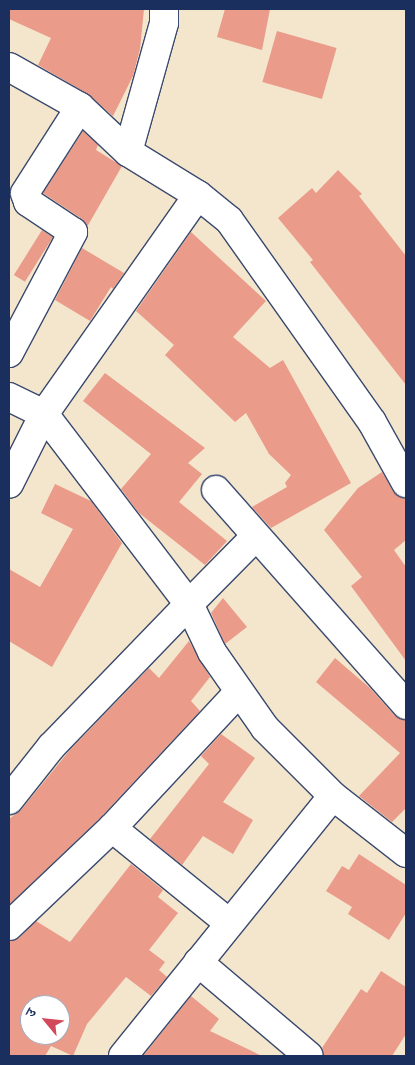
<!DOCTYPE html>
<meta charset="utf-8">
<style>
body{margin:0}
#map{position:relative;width:415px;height:1065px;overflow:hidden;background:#f3e6cc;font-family:"Sorts Mill Goudy","Noto Serif Devanagari",serif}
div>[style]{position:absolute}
.building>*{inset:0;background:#ea9b8a;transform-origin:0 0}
.roads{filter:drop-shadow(1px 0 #3b4a6e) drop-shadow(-1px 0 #3b4a6e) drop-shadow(0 1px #3b4a6e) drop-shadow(0 -1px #3b4a6e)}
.minor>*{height:28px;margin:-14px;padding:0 14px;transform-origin:14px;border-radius:14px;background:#fff}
span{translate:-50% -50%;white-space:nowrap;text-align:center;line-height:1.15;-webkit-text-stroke:4px #fff;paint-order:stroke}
.frame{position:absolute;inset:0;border:10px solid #1b2f5e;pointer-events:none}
.north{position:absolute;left:20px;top:995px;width:50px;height:50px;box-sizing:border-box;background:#fff;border:1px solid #a4acbf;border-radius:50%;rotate:298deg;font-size:14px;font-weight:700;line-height:20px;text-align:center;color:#1b2f5e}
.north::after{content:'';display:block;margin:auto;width:18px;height:22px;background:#d1495b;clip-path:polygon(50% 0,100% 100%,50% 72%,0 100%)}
</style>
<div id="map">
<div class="building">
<div style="clip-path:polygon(9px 9px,144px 9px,140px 49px,133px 76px,113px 116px,88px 94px,38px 65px,51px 38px,9px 19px)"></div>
<div style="clip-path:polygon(225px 9px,270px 9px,262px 50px,217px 37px)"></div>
<div style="left:277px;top:31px;width:62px;height:53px;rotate:16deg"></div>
<div style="clip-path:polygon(83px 131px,98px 145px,96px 150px,122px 166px,87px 227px,82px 219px,43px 193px)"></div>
<div style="clip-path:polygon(338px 170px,362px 194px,359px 196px,406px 256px,406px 385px,310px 262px,313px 260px,278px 218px,312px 188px,316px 193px)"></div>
<div style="left:42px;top:230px;width:13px;height:53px;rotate:32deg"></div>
<div style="clip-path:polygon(191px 232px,266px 301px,233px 337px,270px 368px,283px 360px,351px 483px,271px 528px,252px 507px,287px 487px,285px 483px,291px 475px,269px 454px,246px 413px,235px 422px,165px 355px,174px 345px,136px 311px)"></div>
<div style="clip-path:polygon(82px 248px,124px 273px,113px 289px,111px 287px,90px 321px,55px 300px)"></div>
<div style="clip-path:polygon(105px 373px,205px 448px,188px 463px,202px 474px,179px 502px,227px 541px,205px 565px,139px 513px,121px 489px,151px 454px,83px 401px)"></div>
<div style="clip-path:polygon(382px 472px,393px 491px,406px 499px,406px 540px,394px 550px,406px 567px,406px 661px,351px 586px,362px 577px,324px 530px,358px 488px)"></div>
<div style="clip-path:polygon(55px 484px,91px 501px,122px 543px,52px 667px,9px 641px,9px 569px,40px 587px,73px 529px,41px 513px)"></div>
<div style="clip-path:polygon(223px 598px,247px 627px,225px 644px,211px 613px)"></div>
<div style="clip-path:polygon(189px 641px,210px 677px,191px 701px,200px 711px,101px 817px,9px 905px,9px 819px,21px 810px,69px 751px,149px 668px,159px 678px)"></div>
<div style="clip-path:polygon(335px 658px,370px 688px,394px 715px,406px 720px,406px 808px,392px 822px,359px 796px,400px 753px,316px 682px)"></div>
<div style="clip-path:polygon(221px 734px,255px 758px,223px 802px,253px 820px,233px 854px,203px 836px,182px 865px,150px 839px,209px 764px,201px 756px)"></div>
<div style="clip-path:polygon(359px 854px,406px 885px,406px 913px,389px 940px,348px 914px,352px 907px,326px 891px,342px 866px,349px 870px)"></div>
<div style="clip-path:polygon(evenodd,131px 864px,163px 890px,158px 897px,178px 913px,149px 950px,165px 962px,159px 970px,167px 977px,151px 996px,126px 977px,87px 1024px,73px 1056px,51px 1046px,45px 1056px,9px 1056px,9px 941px,19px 938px,36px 921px,70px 942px,131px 864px,30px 1005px,60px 1005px,60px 1035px,30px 1035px,30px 1005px)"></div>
<div style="clip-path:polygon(381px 971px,406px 987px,406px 1034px,392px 1056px,324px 1056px,322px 1048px,361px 989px,367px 993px)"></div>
<div style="clip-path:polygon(191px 996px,219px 1019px,210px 1031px,262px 1056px,143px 1056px)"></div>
</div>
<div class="roads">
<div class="minor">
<div style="left:9px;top:67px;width:81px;rotate:29.4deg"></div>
<div style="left:80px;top:107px;width:66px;rotate:43.2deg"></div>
<div style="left:128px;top:152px;width:82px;rotate:31.6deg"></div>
<div style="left:198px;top:195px;width:40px;rotate:39deg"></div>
<div style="left:229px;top:220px;width:247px;rotate:54.7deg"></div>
<div style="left:372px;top:422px;width:70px;rotate:60.9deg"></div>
<div style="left:128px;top:152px;width:134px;rotate:-74.4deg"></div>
<div style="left:164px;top:23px;width:14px;rotate:-90deg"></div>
<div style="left:198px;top:195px;width:268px;rotate:125.1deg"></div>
<div style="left:44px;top:414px;width:239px;rotate:52.7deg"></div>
<div style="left:189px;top:604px;width:94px;rotate:-45.4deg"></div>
<div style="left:9px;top:353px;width:137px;rotate:-62.1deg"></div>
<div style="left:73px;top:232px;width:54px;rotate:-146.3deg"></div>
<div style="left:28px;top:202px;width:9px;rotate:-108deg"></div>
<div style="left:25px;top:193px;width:102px;rotate:-57.4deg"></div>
<div style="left:9px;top:397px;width:39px;rotate:26deg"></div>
<div style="left:44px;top:414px;width:78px;rotate:116.6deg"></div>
<div style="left:216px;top:490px;width:287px;rotate:48.5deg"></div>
<div style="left:9px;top:800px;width:68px;rotate:-51.6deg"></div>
<div style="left:51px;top:747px;width:199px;rotate:-46deg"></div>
<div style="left:189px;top:604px;width:53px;rotate:64.4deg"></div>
<div style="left:212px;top:652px;width:93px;rotate:55.1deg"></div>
<div style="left:265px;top:728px;width:96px;rotate:45deg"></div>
<div style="left:333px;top:796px;width:93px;rotate:38deg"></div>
<div style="left:112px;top:828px;width:151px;rotate:39.1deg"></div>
<div style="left:9px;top:926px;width:142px;rotate:-43.6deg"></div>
<div style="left:112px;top:828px;width:186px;rotate:-47deg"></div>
<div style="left:198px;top:962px;width:145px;rotate:40.3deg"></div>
<div style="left:123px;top:1056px;width:334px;rotate:-51.1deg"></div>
</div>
</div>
<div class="frame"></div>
<div class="north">उ</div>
</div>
